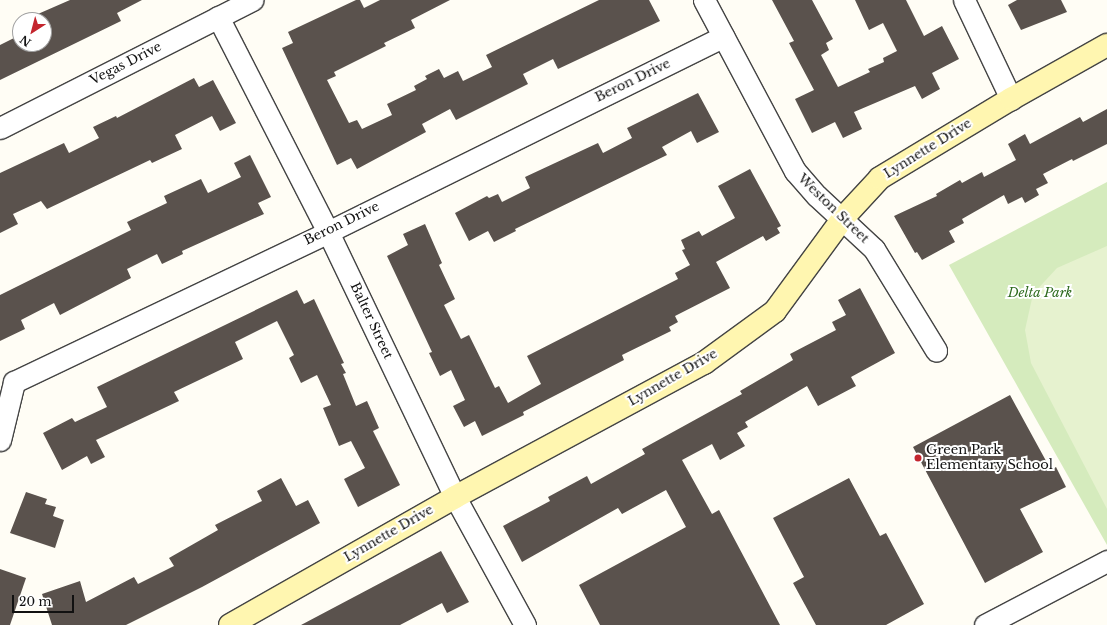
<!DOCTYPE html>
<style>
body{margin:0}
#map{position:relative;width:1107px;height:625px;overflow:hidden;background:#fffdf5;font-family:"Libre Baskerville",serif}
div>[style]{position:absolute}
.green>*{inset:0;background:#d5ebbd}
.pitch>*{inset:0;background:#e6f2cf}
.building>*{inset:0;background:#5a524d}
.roads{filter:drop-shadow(1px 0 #444) drop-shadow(-1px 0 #444) drop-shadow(0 1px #444) drop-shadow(0 -1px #444)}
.street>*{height:21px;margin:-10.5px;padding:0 10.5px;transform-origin:10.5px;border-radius:10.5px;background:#fff}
.secondary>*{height:22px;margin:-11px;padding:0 11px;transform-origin:11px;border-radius:11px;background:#fff6b0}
.dots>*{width:11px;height:11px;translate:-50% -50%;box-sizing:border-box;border:2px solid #fff;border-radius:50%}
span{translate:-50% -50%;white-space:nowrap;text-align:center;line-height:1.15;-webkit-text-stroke:4px #fff;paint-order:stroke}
.street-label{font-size:13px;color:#111}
.park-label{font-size:13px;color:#2f6b1f;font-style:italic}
.poi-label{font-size:13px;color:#111}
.left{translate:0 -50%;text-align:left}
.north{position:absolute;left:12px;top:12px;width:40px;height:40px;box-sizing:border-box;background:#fff;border:1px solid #a0a0a0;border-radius:50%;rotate:216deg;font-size:11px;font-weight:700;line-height:16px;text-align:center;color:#111}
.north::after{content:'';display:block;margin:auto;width:14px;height:18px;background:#c4262e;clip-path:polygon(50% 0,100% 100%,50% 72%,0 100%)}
.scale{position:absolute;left:12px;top:595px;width:62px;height:18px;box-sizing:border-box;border:2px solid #111;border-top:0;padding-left:5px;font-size:12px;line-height:14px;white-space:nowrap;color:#111;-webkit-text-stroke:3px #fff;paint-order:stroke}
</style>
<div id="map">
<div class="green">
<div style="clip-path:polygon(1107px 182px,1107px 545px,949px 265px)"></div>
</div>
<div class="pitch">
<div style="clip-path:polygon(1107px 246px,1107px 509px,1031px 363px,1025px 330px,1033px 294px,1057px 268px)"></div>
</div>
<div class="building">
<div style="clip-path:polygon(70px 0,142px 0,117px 13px,121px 21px,0 80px,0 45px,20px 35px,20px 44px,44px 44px,44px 20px,32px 20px,31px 17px)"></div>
<div style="clip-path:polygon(356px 0,360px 0,364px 8px,380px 0,450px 0,411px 20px,415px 28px,384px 43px,386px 46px,334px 72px,336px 76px,327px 80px,349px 123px,357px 120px,362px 129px,392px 115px,387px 104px,416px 90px,414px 86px,427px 79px,425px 76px,439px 69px,444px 78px,458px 71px,463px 81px,492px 67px,486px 55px,599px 0,649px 0,660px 21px,558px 69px,553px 59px,523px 74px,528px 84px,456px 120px,450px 109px,422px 124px,426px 132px,357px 169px,351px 158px,337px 165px,282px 48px,293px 43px,288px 32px)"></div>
<div style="clip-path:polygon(772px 0,812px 0,833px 39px,826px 43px,829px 50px,821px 55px,838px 87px,870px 72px,868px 69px,884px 62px,883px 58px,897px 51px,883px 23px,869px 30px,855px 0,906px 0,924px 36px,942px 26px,959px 59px,932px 73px,940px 89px,922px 99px,915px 86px,854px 112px,862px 129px,843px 138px,835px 122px,812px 133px,795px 99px,814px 90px,789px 43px,794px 41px)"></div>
<div style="clip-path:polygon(1017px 0,1061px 0,1067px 12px,1021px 30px,1008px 5px)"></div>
<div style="clip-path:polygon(194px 78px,199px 87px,213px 80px,236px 123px,220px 131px,212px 116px,175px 135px,182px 149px,152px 163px,150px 160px,47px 209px,41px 201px,13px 214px,18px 224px,0 233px,0 173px,64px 143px,69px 153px,99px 138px,93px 127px,116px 116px,117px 118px)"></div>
<div style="clip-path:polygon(698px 93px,719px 132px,697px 143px,691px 131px,662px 147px,667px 155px,515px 229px,516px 231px,494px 242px,488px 231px,469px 241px,455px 213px,487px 196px,489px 198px,498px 194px,502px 202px,530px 188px,525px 177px,598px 143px,603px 153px,632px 138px,627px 128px)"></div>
<div style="clip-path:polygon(1107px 109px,1107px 144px,1073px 161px,1072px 159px,1043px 174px,1048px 183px,1036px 189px,1039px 195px,1025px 203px,1022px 197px,1008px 204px,1004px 195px,962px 219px,964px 223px,949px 231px,955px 242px,922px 260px,917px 252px,915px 253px,894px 216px,937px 196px,936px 194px,960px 180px,962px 183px,982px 172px,984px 177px,1016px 160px,1008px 144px,1025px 134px,1030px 144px,1080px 117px,1083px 122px)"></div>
<div style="clip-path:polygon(250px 155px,271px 197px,258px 203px,264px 214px,182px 251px,183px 254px,162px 264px,157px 254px,127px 269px,131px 278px,60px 315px,54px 303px,21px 320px,25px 329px,0 341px,0 295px,131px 230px,127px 222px,167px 203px,164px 196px,201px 179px,208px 193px,241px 177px,234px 163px)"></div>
<div style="clip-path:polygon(750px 169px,781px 226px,777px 228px,780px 233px,766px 241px,763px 236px,716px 262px,730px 288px,675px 316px,678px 322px,669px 327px,671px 331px,622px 355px,624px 360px,523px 412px,524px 415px,482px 436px,475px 421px,464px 427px,453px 406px,465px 400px,451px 370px,440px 376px,429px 353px,432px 352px,387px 256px,408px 245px,403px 234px,425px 224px,442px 263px,439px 265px,455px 299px,444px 305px,461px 339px,469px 335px,495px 388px,499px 386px,508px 403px,541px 384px,527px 356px,678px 279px,675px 273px,690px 265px,682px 250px,685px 249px,681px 240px,699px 231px,702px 236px,735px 218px,718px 186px)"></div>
<div style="clip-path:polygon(860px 288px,895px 353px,851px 377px,856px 386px,818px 406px,807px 386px,745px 422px,748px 427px,737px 433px,745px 446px,720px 460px,712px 444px,682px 460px,712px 514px,719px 510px,780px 625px,600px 625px,579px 585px,686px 527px,666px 490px,622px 514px,618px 508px,522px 562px,503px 526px,550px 501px,548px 497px,587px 476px,591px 484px,645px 454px,642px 449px,742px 394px,740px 391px,793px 360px,790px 354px,836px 330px,832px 322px,846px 315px,838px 300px)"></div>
<div style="clip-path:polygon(297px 290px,304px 304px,314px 299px,344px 363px,341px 364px,346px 373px,343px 374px,356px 406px,367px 401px,379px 428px,373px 431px,400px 485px,358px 507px,344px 479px,365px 468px,351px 441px,339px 446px,323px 408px,331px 405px,317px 375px,301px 383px,289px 358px,294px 355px,277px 321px,235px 342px,243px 359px,174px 392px,179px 401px,96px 440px,105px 457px,91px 464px,87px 456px,62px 470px,43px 433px,72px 418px,75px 422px,107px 407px,97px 387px)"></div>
<div style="clip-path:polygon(1010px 395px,1051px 470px,1056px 467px,1066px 487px,1020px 509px,1043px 552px,985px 583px,913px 447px)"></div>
<div style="clip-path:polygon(281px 478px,296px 506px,308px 500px,320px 523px,202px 587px,126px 625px,52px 625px,42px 594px,80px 581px,86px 602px,134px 577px,138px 584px,174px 566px,169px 558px,218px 530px,215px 525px,262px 501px,257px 491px)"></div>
<div style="clip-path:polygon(849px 478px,880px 536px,886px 533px,924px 604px,886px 625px,816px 625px,793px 583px,804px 577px,773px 518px)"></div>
<div style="clip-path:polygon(26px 492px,47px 499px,45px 504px,56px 507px,53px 516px,64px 520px,55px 548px,10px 533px)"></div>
<div style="clip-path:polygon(441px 551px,469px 602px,447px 613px,442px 603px,400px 625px,301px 625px)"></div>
<div style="clip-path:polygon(0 569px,26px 578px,10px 625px,0 625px)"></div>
</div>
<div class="roads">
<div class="street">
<div style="left:704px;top:0;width:194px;rotate:62deg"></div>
<div style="left:795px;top:171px;width:33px;rotate:49deg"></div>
<div style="left:817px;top:196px;width:78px;rotate:42.9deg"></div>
<div style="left:874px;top:249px;width:119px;rotate:58.5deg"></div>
<div style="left:964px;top:0;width:110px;rotate:64.6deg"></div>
<div style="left:218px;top:17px;width:242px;rotate:62.9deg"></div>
<div style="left:328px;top:232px;width:294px;rotate:64.4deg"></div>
<div style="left:455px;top:497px;width:146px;rotate:61.3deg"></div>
<div style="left:0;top:128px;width:283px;rotate:-26.9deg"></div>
<div style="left:0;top:440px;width:60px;rotate:-76.4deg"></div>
<div style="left:14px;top:382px;width:348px;rotate:-25.5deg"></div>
<div style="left:328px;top:232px;width:441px;rotate:-26.3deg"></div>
<div style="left:985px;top:625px;width:138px;rotate:-27.7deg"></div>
</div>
<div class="secondary">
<div style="left:230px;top:625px;width:259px;rotate:-29.6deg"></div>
<div style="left:455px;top:497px;width:283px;rotate:-28.3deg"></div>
<div style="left:704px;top:363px;width:88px;rotate:-36.2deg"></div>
<div style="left:775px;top:311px;width:115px;rotate:-53.8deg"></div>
<div style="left:843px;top:218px;width:54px;rotate:-47.2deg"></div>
<div style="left:880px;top:178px;width:153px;rotate:-31.1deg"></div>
<div style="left:1011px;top:99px;width:110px;rotate:-29.4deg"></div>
</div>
</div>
<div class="dots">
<div style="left:918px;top:458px;background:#c4262e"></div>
</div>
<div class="street-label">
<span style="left:126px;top:64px;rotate:-27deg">Vegas Drive</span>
<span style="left:633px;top:81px;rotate:-26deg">Beron Drive</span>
<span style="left:928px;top:149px;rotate:-32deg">Lynnette Drive</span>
<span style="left:833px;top:209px;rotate:44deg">Weston Street</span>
<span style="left:342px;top:224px;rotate:-26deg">Beron Drive</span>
<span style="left:371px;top:321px;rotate:65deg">Balter Street</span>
<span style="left:673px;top:378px;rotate:-30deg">Lynnette Drive</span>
<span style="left:389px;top:534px;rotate:-30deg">Lynnette Drive</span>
</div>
<div class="park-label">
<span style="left:1040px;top:293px">Delta Park</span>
</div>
<div class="poi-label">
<span class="left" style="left:926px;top:458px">Green Park<br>Elementary School</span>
</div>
<div class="north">N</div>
<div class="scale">20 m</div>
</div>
